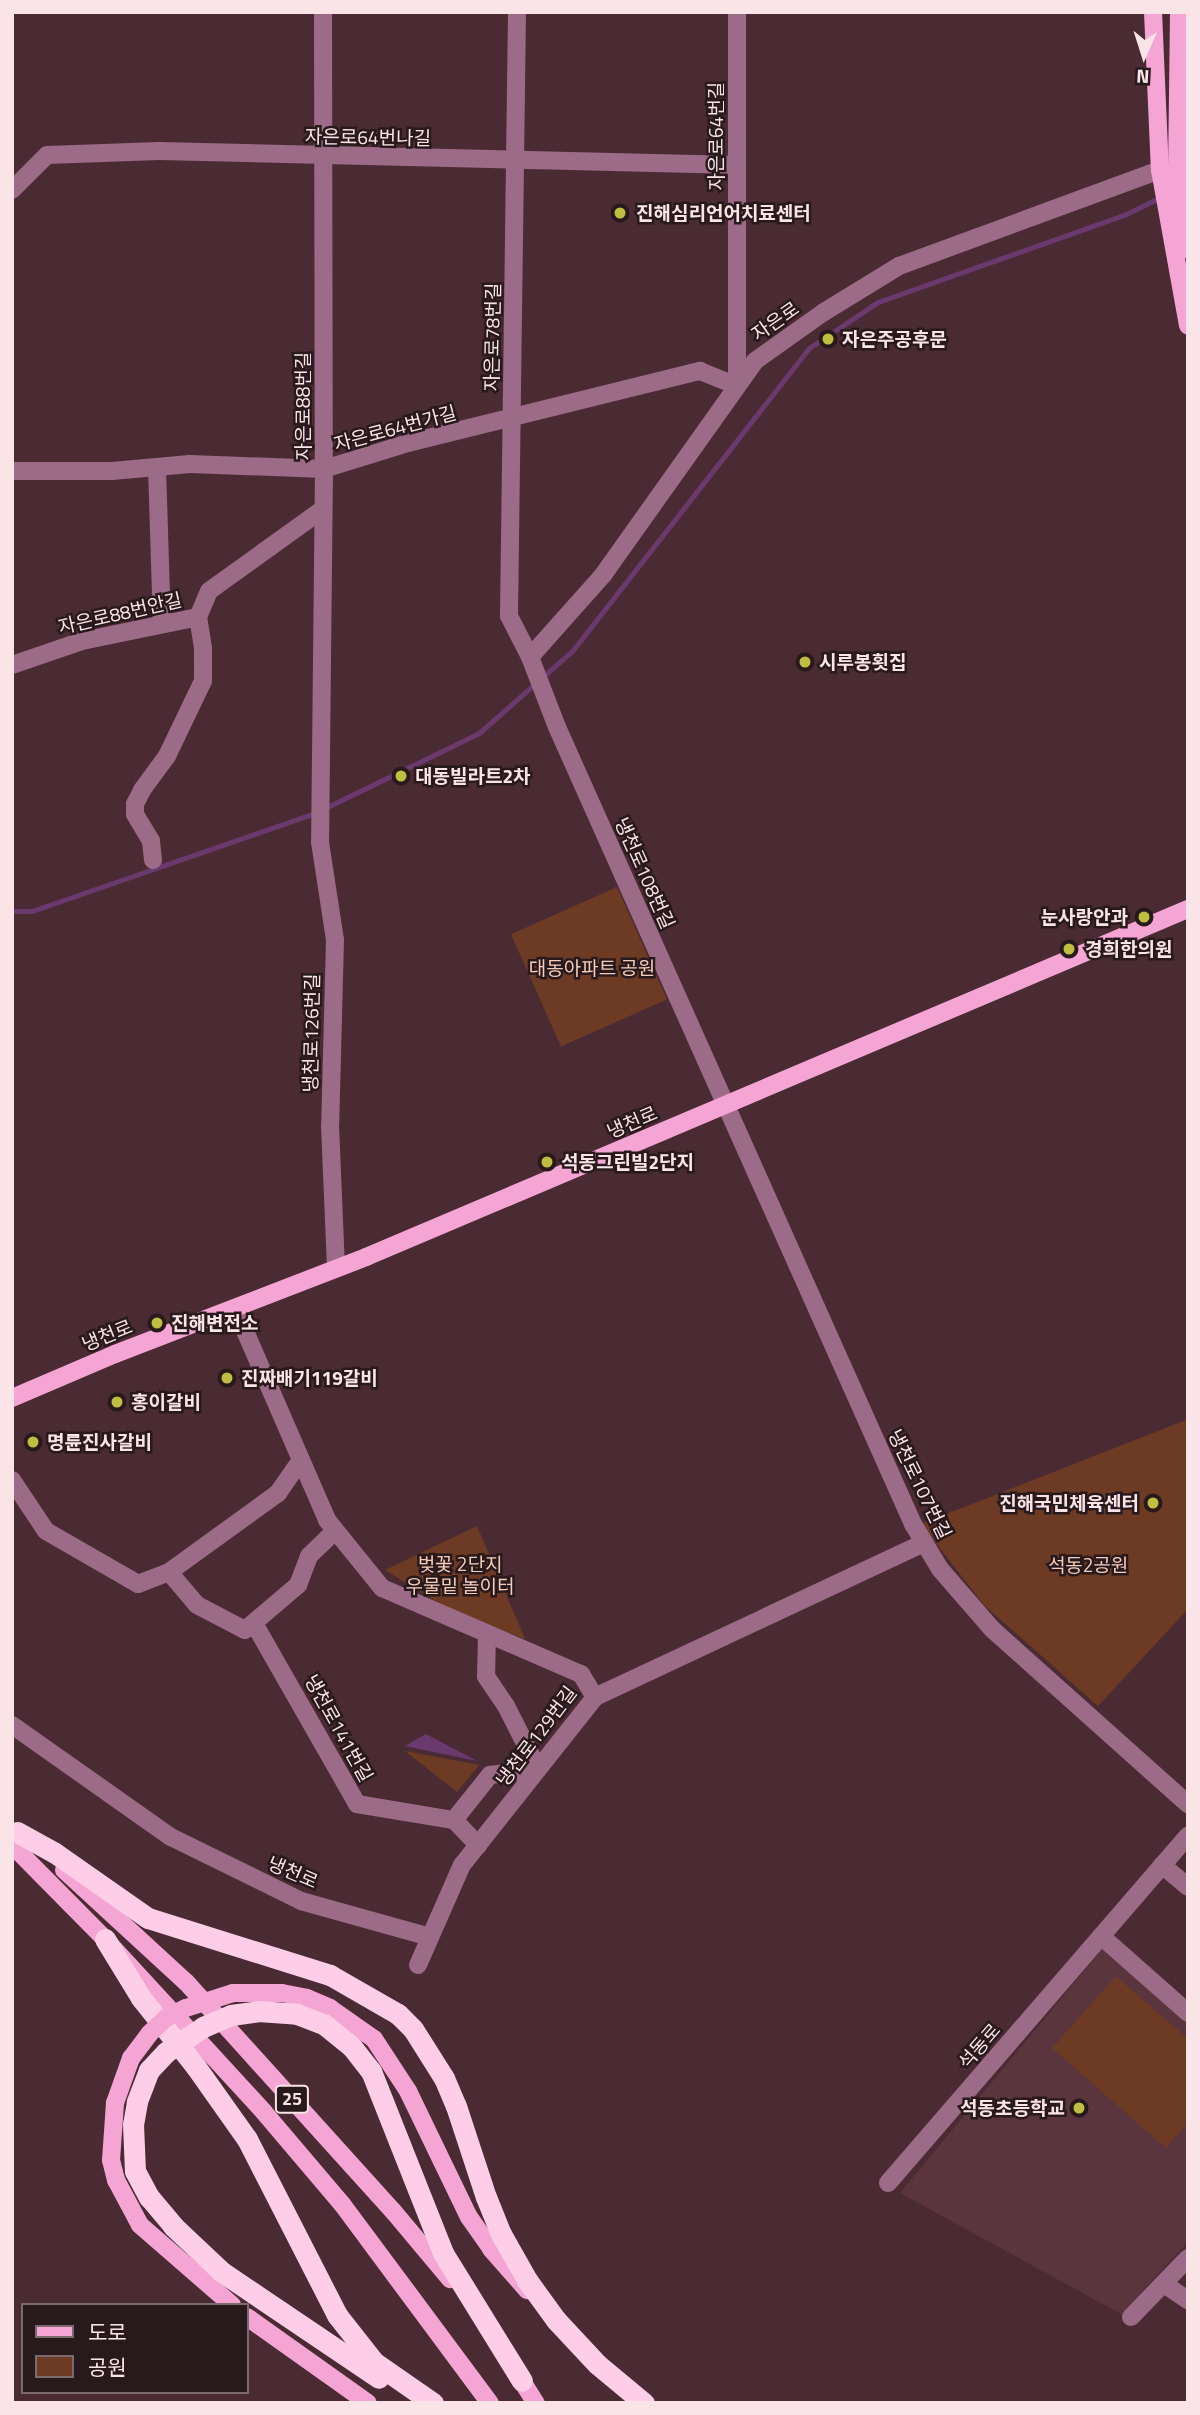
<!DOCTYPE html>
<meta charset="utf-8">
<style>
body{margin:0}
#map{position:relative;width:1200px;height:2415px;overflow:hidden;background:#4b2b33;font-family:"Titillium Web","Noto Sans KR",sans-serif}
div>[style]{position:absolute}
.built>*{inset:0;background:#5b353d}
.green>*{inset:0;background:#6d3b23;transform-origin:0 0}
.water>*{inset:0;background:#6a3a6f}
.stream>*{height:5px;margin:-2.5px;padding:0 2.5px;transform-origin:2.5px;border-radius:2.5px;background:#6a3a6f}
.minor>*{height:18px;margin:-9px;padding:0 9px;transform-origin:9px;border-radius:9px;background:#9c6b87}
.major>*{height:18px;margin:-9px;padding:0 9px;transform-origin:9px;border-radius:9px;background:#f5a5d3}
.highway>*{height:21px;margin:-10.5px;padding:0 10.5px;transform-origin:10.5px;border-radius:10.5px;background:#fecde8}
.major-bridge>*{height:18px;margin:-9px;padding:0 9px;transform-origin:9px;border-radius:9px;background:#f5a5d3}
.highway-bridge>*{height:21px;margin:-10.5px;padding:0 10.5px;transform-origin:10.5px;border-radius:10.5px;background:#fecde8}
.dots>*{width:19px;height:19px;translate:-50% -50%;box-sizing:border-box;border:4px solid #28191c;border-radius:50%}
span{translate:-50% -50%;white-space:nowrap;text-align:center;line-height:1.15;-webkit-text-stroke:5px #28191c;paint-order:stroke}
.shield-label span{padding:2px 5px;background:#28191c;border:2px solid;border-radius:5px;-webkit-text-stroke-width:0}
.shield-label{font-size:18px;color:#fae4e8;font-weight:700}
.street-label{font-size:19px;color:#fae4e8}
.poi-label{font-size:19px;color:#fae4e8;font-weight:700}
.left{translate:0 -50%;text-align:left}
.right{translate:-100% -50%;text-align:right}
.park-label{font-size:19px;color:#f5ccb9}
.frame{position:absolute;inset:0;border:14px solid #fae4e8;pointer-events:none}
.legend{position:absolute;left:21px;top:2303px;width:228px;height:91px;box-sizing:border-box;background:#28191c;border:2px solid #7c6a6e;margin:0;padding:9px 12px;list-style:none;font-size:21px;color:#fae4e8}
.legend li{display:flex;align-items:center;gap:14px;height:35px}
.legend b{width:35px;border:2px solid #7c6a6e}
.north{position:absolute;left:1109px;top:21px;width:70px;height:70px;-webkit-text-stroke:5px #28191c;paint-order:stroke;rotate:183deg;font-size:19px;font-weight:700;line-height:28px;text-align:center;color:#fae4e8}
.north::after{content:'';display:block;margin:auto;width:24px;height:32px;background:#fae4e8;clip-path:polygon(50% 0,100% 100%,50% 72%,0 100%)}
</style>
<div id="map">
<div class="built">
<div style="clip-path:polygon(1104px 1947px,1188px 2022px,1188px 2242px,1121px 2314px,900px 2193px)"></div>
</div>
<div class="green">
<div style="left:617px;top:887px;width:123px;height:116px;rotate:66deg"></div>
<div style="clip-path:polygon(1186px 1420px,1188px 1609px,1098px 1706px,984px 1605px,921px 1524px)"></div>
<div style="clip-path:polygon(477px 1526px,525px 1639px,450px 1610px,385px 1570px)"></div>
<div style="clip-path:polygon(405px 1751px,479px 1765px,457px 1792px)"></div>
<div style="clip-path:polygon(1116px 1976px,1188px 2039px,1188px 2123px,1166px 2148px,1052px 2048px)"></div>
</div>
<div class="water">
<div style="clip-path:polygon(426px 1734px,477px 1761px,405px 1746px)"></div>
</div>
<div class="stream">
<div style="left:12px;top:911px;width:20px"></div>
<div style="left:32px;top:911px;width:299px;rotate:-19.1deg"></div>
<div style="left:315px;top:813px;width:182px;rotate:-26deg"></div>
<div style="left:479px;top:733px;width:125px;rotate:-41.4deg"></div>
<div style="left:573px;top:650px;width:383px;rotate:-52deg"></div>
<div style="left:809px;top:348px;width:83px;rotate:-33.7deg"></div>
<div style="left:878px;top:302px;width:261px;rotate:-19.5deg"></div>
<div style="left:1124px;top:215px;width:43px;rotate:-26deg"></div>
</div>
<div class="minor">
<div style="left:323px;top:12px;width:457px;rotate:89.9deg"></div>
<div style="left:324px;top:469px;width:373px;rotate:90.6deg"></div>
<div style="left:320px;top:842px;width:99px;rotate:81.3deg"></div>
<div style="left:335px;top:940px;width:185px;rotate:91.5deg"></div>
<div style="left:330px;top:1125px;width:143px;rotate:87.6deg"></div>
<div style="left:517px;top:12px;width:604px;rotate:90.76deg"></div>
<div style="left:509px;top:616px;width:46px;rotate:62.9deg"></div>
<div style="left:530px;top:657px;width:75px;rotate:68.9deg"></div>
<div style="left:557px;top:727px;width:873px;rotate:65.93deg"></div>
<div style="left:913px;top:1524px;width:52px;rotate:59deg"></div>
<div style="left:940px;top:1569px;width:79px;rotate:49.1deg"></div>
<div style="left:992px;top:1629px;width:263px;rotate:41.8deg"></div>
<div style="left:12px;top:190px;width:49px;rotate:-45deg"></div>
<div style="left:47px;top:155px;width:112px;rotate:-2deg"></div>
<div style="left:159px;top:151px;width:578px;rotate:1.39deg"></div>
<div style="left:157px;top:467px;width:157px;rotate:88.2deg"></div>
<div style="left:12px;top:471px;width:100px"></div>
<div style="left:112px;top:471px;width:78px;rotate:-5.1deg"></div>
<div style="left:190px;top:464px;width:134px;rotate:2.1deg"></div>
<div style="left:324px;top:469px;width:88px;rotate:-17.2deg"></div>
<div style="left:408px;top:443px;width:301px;rotate:-13.9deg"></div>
<div style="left:700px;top:371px;width:40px;rotate:22deg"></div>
<div style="left:737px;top:386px;width:374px;rotate:-90deg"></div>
<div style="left:530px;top:657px;width:110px;rotate:-48.3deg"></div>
<div style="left:603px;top:575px;width:262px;rotate:-54.6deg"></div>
<div style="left:755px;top:361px;width:85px;rotate:-35.4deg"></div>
<div style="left:824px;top:312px;width:88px;rotate:-31.5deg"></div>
<div style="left:899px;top:266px;width:278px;rotate:-20.2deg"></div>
<div style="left:12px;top:665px;width:74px;rotate:-18.9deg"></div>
<div style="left:82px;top:641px;width:118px;rotate:-11.7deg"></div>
<div style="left:198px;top:617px;width:28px;rotate:-67deg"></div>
<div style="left:209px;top:591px;width:140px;rotate:-35.7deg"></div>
<div style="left:153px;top:860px;width:19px;rotate:-96deg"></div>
<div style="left:151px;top:841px;width:31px;rotate:-121deg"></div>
<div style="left:135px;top:814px;width:10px;rotate:-90deg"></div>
<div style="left:135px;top:804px;width:16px;rotate:-63deg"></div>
<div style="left:142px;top:790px;width:42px;rotate:-53.7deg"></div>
<div style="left:167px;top:756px;width:83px;rotate:-64.4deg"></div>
<div style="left:203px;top:681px;width:33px;rotate:-90deg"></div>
<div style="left:203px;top:648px;width:31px;rotate:-99deg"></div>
<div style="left:235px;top:1308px;width:231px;rotate:66.5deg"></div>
<div style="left:327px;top:1520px;width:87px;rotate:51deg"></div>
<div style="left:382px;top:1588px;width:217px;rotate:23.4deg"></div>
<div style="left:581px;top:1674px;width:27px;rotate:59deg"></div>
<div style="left:12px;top:1480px;width:61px;rotate:56.3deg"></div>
<div style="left:46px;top:1531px;width:106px;rotate:29.9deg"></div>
<div style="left:138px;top:1584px;width:33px;rotate:-21deg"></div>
<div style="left:169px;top:1572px;width:135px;rotate:-35.9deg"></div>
<div style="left:278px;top:1493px;width:40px;rotate:-55.1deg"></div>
<div style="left:169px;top:1572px;width:43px;rotate:49.7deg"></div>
<div style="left:197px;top:1605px;width:54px;rotate:27.5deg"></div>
<div style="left:245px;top:1630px;width:70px;rotate:-40.3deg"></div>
<div style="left:298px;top:1585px;width:31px;rotate:-69deg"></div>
<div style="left:309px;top:1556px;width:36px;rotate:-44deg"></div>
<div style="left:255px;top:1625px;width:206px;rotate:60.3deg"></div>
<div style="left:357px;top:1804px;width:98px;rotate:9.4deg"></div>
<div style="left:12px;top:1725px;width:194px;rotate:35.2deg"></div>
<div style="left:171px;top:1837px;width:145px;rotate:26.2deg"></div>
<div style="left:301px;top:1901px;width:134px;rotate:15.6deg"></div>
<div style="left:454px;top:1820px;width:58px;rotate:-51.3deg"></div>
<div style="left:490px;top:1775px;width:48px;rotate:-7.1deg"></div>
<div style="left:538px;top:1769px;width:71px;rotate:-116.9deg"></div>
<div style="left:506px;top:1706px;width:36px;rotate:-124deg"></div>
<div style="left:486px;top:1676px;width:42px;rotate:-88.6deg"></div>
<div style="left:454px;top:1820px;width:35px;rotate:46deg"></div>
<div style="left:1162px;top:1865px;width:34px;rotate:40deg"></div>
<div style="left:1101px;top:1936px;width:116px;rotate:41.5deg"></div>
<div style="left:418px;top:1965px;width:109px;rotate:-66.3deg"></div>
<div style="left:462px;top:1865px;width:214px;rotate:-51.6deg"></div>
<div style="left:595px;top:1697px;width:363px;rotate:-25.1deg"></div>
<div style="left:888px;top:2183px;width:459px;rotate:-49.2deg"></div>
<div style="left:1164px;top:2284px;width:29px;rotate:34deg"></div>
<div style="left:1131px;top:2317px;width:82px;rotate:-46deg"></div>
</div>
<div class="major">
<div style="left:1153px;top:12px;width:158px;rotate:87.5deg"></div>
<div style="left:1160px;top:170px;width:158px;rotate:79.8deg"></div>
<div style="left:1179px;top:12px;width:154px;rotate:90.7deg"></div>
<div style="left:1177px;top:166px;width:84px;rotate:82.5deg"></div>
<div style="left:12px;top:1398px;width:112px;rotate:-23.1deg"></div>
<div style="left:115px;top:1354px;width:269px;rotate:-21.1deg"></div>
<div style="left:366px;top:1257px;width:893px;rotate:-22.95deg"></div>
<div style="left:12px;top:1845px;width:132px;rotate:45.3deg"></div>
<div style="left:105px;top:1939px;width:234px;rotate:47.4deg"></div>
<div style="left:263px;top:2111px;width:122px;rotate:49.7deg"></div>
<div style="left:342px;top:2204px;width:248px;rotate:53.4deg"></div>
<div style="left:64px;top:1870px;width:166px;rotate:42.6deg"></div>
<div style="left:186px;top:1982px;width:309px;rotate:47.9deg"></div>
<div style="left:393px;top:2211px;width:89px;rotate:50deg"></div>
<div style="left:233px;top:1993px;width:49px"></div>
<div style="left:282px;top:1993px;width:25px;rotate:11deg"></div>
<div style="left:307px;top:1998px;width:25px;rotate:23deg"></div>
<div style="left:330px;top:2008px;width:54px;rotate:35.2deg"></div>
<div style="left:374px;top:2039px;width:62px;rotate:56.8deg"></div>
<div style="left:408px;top:2091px;width:140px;rotate:64.2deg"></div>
<div style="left:469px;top:2217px;width:39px;rotate:55deg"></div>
<div style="left:491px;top:2249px;width:55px;rotate:48.7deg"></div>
<div style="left:150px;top:2033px;width:31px;rotate:127deg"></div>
<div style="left:131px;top:2058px;width:48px;rotate:109.6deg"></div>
<div style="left:115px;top:2103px;width:57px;rotate:94deg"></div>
<div style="left:111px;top:2160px;width:21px;rotate:76deg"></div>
<div style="left:116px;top:2180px;width:51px;rotate:61.9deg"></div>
<div style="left:140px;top:2225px;width:122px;rotate:41deg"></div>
<div style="left:247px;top:2317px;width:148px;rotate:35.4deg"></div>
<div style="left:515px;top:2370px;width:39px;rotate:58deg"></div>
</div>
<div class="highway">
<div style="left:17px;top:1832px;width:43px;rotate:28.9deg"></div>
<div style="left:55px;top:1853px;width:113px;rotate:35deg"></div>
<div style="left:148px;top:1918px;width:191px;rotate:17.4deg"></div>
<div style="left:330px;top:1975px;width:78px;rotate:29.8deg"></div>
<div style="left:398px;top:2014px;width:21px;rotate:45deg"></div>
<div style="left:413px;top:2029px;width:58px;rotate:57.7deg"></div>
<div style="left:444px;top:2078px;width:30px;rotate:67deg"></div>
<div style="left:456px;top:2106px;width:96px;rotate:71.8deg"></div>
<div style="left:486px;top:2197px;width:40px;rotate:68deg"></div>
<div style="left:501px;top:2234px;width:53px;rotate:60.5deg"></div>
<div style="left:527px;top:2280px;width:49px;rotate:54.1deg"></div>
<div style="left:556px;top:2320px;width:60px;rotate:47deg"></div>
<div style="left:597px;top:2364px;width:61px;rotate:39.7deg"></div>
<div style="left:105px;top:1939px;width:69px;rotate:58.6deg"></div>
<div style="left:141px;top:1998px;width:88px;rotate:51.4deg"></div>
<div style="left:196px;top:2067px;width:88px;rotate:54.7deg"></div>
<div style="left:247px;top:2139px;width:198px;rotate:62.9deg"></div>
<div style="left:337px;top:2315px;width:60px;rotate:51.8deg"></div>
<div style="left:374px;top:2362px;width:72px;rotate:34.8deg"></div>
<div style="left:258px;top:2011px;width:39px;rotate:4deg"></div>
<div style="left:297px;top:2014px;width:30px;rotate:21deg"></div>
<div style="left:325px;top:2025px;width:35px;rotate:39deg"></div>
<div style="left:352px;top:2047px;width:31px;rotate:52deg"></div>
<div style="left:371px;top:2071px;width:196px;rotate:68.4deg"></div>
<div style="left:443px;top:2253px;width:150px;rotate:58.3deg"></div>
<div style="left:166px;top:2052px;width:25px;rotate:133deg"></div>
<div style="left:149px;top:2070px;width:34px;rotate:111deg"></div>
<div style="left:137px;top:2102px;width:22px;rotate:100deg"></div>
<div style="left:133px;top:2124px;width:47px;rotate:87.6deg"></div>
<div style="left:135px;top:2171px;width:30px;rotate:62deg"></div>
<div style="left:149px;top:2197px;width:38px;rotate:50deg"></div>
<div style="left:173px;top:2226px;width:67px;rotate:43.2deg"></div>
<div style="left:222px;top:2272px;width:189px;rotate:34deg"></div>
</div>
<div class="major-bridge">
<div style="left:150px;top:2033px;width:22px;rotate:-43deg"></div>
<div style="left:166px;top:2018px;width:22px;rotate:-27deg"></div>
<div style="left:186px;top:2008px;width:49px;rotate:-17.7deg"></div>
</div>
<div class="highway-bridge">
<div style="left:166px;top:2052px;width:45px;rotate:-34deg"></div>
<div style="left:203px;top:2027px;width:30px;rotate:-23deg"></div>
<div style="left:231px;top:2015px;width:27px;rotate:-8deg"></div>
</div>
<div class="dots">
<div style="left:620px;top:213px;background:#c0be40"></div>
<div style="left:828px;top:339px;background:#c0be40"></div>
<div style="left:805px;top:662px;background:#c0be40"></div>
<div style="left:401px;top:776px;background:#c0be40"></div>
<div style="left:1144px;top:917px;background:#c0be40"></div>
<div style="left:1069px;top:949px;background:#c0be40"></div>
<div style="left:547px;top:1162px;background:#c0be40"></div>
<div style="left:157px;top:1323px;background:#c0be40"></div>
<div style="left:227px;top:1378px;background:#c0be40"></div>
<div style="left:117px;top:1402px;background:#c0be40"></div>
<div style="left:33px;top:1442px;background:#c0be40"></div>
<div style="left:1153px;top:1503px;background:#c0be40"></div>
<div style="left:1079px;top:2108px;background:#c0be40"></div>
</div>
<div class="shield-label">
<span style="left:292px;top:2099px">25</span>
</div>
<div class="street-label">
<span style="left:716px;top:136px;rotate:-90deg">자은로64번길</span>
<span style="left:368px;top:137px;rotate:1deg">자은로64번나길</span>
<span style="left:775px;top:321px;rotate:-35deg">자은로</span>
<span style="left:492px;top:337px;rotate:-89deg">자은로78번길</span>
<span style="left:303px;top:406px;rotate:-90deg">자은로88번길</span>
<span style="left:395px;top:428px;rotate:-15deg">자은로64번가길</span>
<span style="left:120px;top:613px;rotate:-13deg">자은로88번안길</span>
<span style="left:645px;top:873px;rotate:66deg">냉천로108번길</span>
<span style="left:311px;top:1033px;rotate:-89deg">냉천로126번길</span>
<span style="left:632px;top:1122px;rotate:-23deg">냉천로</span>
<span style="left:107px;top:1335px;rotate:-22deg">냉천로</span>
<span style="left:920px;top:1484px;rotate:64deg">냉천로107번길</span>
<span style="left:339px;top:1728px;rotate:61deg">냉천로141번길</span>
<span style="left:536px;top:1736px;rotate:-53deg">냉천로129번길</span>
<span style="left:293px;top:1872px;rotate:23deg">냉천로</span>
<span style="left:979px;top:2046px;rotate:-49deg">석동로</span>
</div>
<div class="poi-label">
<span class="left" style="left:636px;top:213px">진해심리언어치료센터</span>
<span class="left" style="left:842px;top:339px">자은주공후문</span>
<span class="left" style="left:819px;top:662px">시루봉횟집</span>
<span class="left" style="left:415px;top:776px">대동빌라트2차</span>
<span class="right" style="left:1128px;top:917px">눈사랑안과</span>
<span class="left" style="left:1085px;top:949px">경희한의원</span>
<span class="left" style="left:561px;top:1162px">석동그린빌2단지</span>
<span class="left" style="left:171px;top:1323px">진해변전소</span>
<span class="left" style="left:241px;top:1378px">진짜배기119갈비</span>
<span class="left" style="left:131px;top:1402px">홍이갈비</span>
<span class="left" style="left:47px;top:1442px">명륜진사갈비</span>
<span class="right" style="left:1139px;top:1503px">진해국민체육센터</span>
<span class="right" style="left:1065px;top:2108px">석동초등학교</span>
</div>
<div class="park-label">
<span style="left:592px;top:968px">대동아파트 공원</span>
<span style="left:460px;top:1575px">벚꽃 2단지<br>우물밑 놀이터</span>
<span style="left:1088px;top:1565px">석동2공원</span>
</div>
<div class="frame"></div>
<ul class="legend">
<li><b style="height:9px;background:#f5a5d3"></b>도로</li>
<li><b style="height:19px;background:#6d3b23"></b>공원</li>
</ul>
<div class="north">N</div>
</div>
